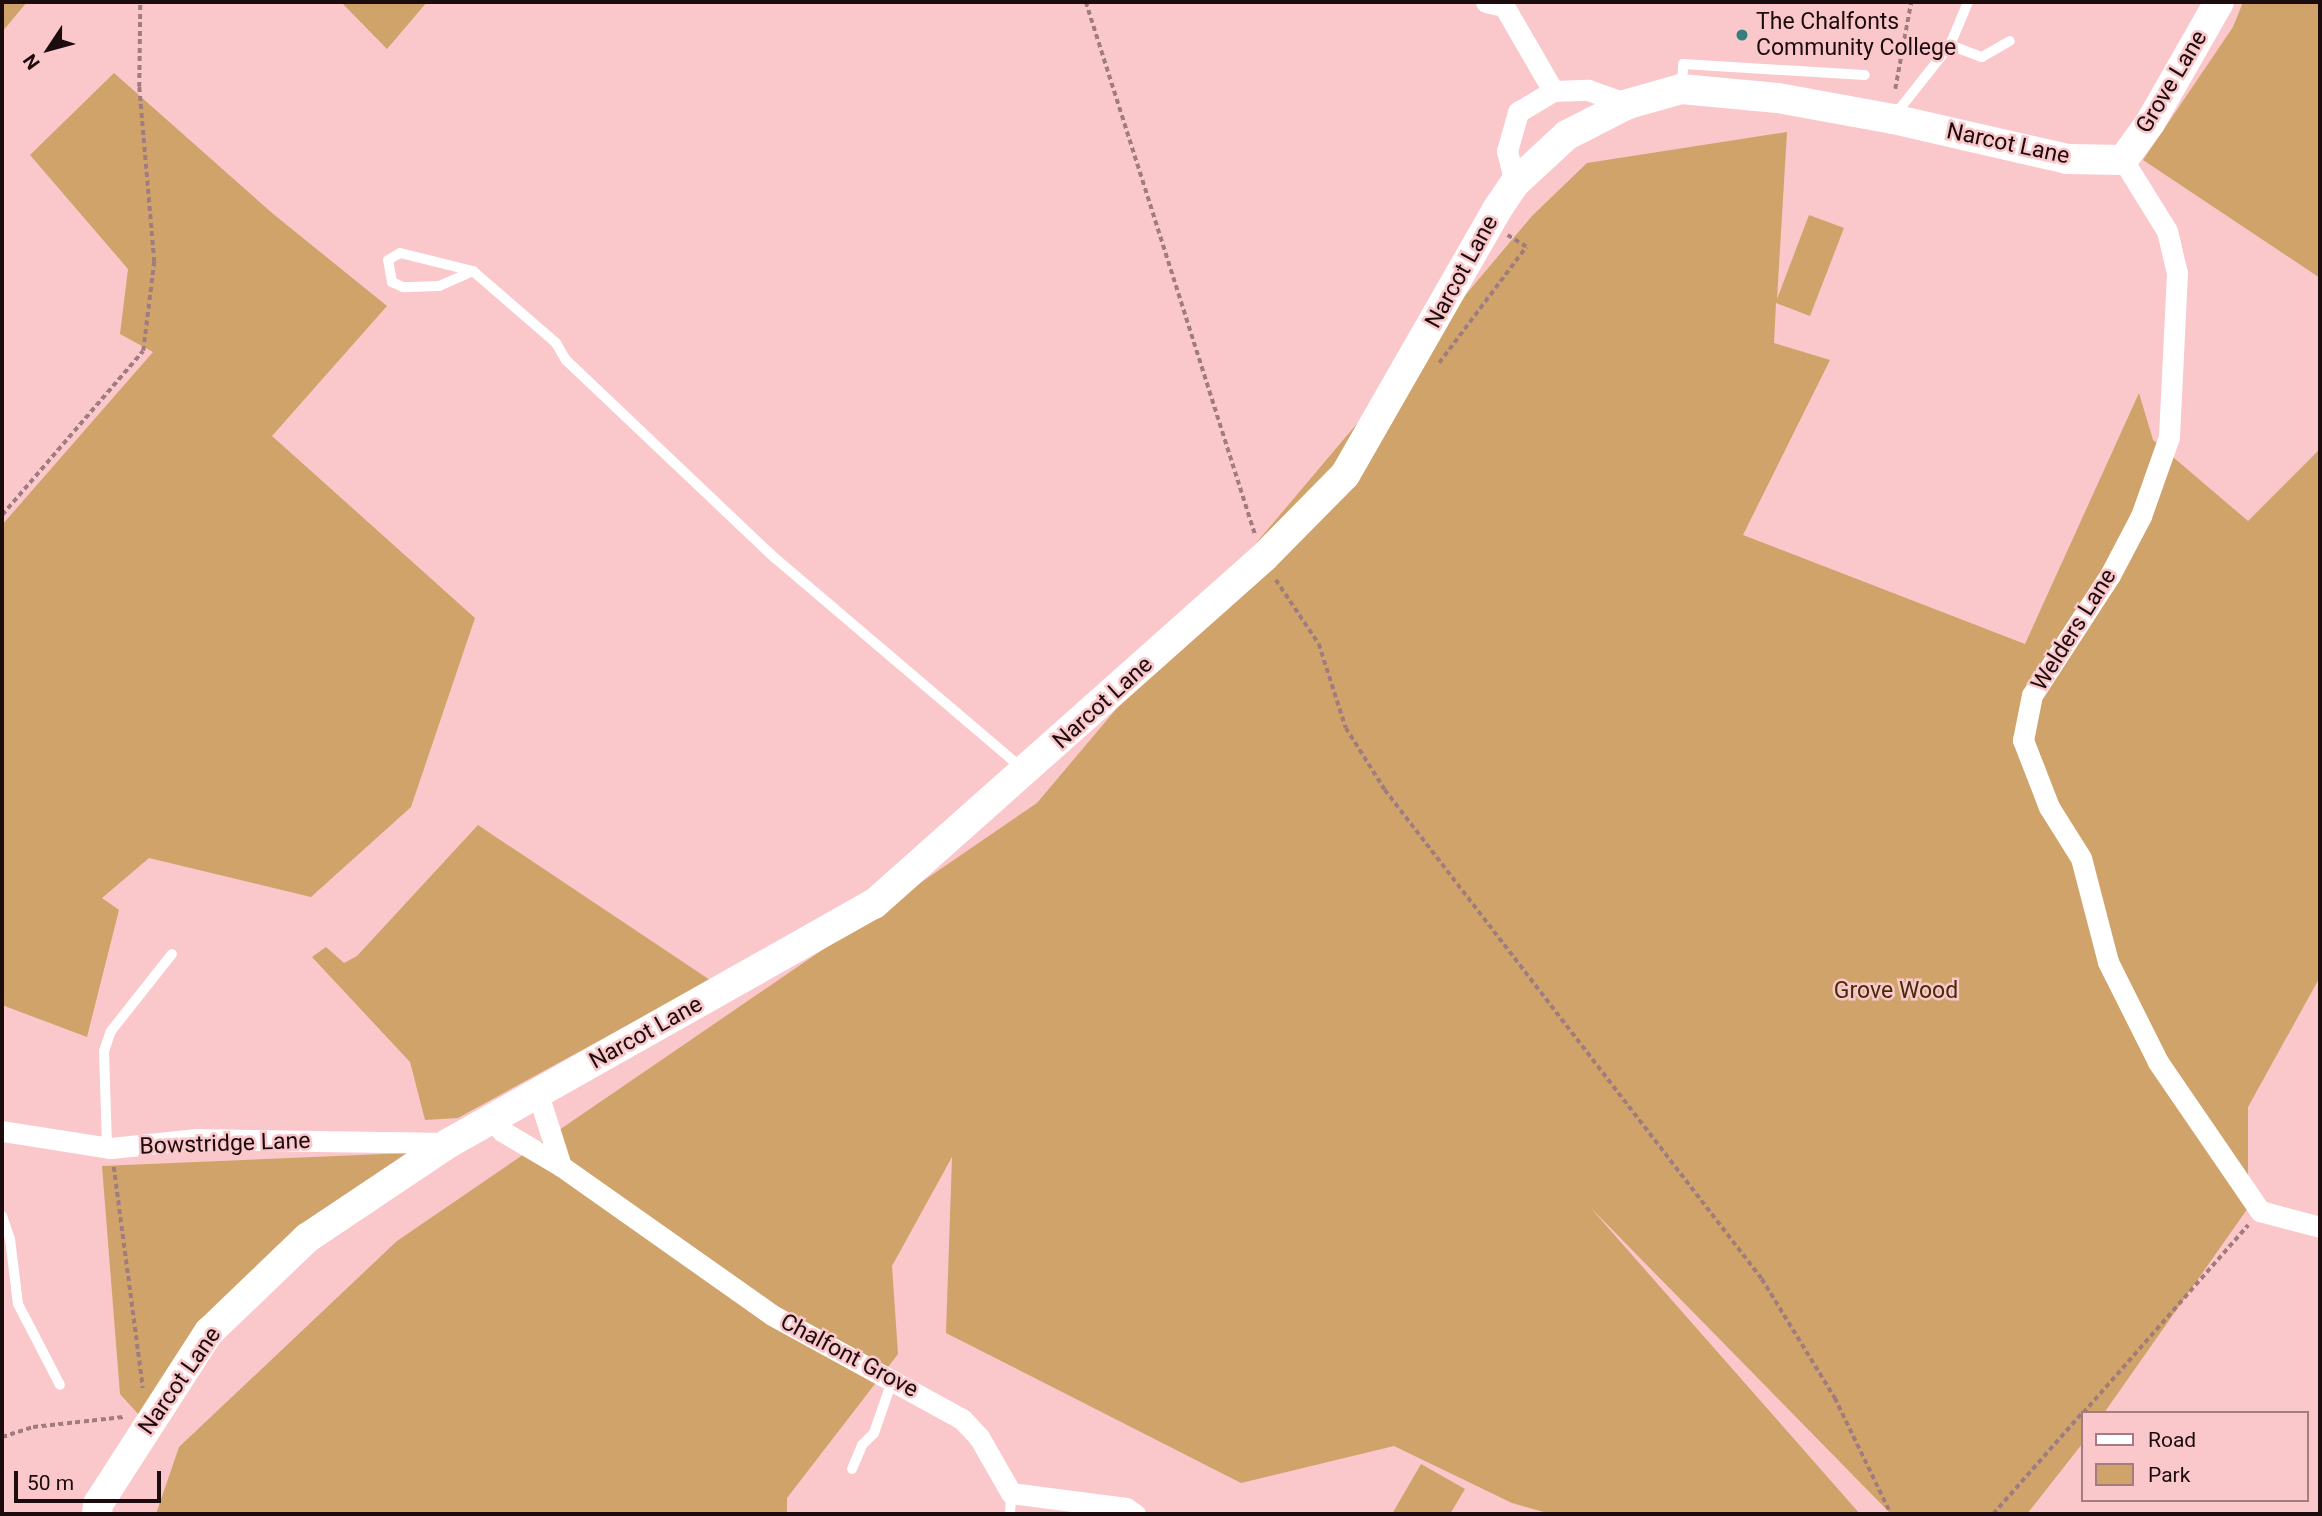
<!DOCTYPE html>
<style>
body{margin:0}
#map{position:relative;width:2322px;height:1516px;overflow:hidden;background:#fac7cb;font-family:Roboto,sans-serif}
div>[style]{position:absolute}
.green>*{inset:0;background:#cfa36a}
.path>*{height:3.5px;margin-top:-1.75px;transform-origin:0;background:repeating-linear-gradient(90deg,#a17c7f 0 5px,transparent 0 8.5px)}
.lane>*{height:10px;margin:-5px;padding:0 5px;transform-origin:5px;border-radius:5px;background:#fff}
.street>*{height:21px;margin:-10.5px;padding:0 10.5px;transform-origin:10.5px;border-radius:10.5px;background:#fff}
.secondary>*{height:30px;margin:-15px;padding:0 15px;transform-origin:15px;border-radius:15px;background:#fff}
.dots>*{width:19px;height:19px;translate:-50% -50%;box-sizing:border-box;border:4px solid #fac7cb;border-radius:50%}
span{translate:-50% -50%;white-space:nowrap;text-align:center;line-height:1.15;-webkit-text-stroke:5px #fac7cb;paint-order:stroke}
.poi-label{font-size:23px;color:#1d0c0e}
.left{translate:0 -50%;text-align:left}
.street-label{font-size:23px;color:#1d0c0e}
.park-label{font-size:23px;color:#452c05}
.frame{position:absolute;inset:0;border:4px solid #1d0c0e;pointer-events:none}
.legend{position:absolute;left:2081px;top:1411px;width:228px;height:91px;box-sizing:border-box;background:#fac7cb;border:2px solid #a27c7f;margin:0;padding:9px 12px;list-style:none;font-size:21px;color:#1d0c0e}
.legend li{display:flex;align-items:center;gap:14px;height:35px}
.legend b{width:35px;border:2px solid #a27c7f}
.north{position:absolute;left:14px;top:14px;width:70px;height:70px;-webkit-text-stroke:5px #fac7cb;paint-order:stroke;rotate:234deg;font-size:19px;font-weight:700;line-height:28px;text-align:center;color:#1d0c0e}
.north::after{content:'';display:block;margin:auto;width:24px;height:32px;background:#1d0c0e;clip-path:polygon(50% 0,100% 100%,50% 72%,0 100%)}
.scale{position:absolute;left:14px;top:1471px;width:147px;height:32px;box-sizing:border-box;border:4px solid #1d0c0e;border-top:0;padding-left:9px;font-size:21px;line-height:24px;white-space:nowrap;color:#1d0c0e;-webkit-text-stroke:5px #fac7cb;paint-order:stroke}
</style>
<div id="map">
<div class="green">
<div style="clip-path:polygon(2px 2px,27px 2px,2px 32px)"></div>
<div style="clip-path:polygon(341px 2px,427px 2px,387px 49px)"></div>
<div style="clip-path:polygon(2243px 2px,2320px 2px,2320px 278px,2143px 160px,2233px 27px)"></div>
<div style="clip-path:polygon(114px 73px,272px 213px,387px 306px,272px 436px,475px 618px,411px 807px,311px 897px,149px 858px,102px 898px,119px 910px,87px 1037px,2px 1005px,2px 525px,153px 352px,120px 334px,128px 269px,30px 155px)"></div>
<div style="clip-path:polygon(1787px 132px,1777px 299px,1809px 215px,1844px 228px,1810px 316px,1776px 303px,1774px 343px,1830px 360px,1743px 535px,2025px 644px,2139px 393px,2153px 440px,2248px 521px,2320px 449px,2320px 977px,2248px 1107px,2248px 1208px,2104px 1413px,2082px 1413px,2082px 1444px,2027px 1514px,1891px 1514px,1589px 1206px,1860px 1514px,1551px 1514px,1512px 1503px,1394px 1446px,1241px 1483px,946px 1333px,952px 1157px,892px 1266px,898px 1354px,787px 1498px,787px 1514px,156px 1514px,179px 1447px,397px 1241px,1037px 803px,1532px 216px,1587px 163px)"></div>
<div style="clip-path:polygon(478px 825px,710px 980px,458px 1118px,425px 1120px,410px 1062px,312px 957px,326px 947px,344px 963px,357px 956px)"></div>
<div style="clip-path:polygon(408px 1153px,140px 1416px,120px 1394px,102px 1166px)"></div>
<div style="clip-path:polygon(1421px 1464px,1465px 1489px,1450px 1514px,1392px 1514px)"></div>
</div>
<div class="path">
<div style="left:1086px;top:2px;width:558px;rotate:72.38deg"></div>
<div style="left:1895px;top:89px;width:88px;rotate:-79.6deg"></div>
<div style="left:1439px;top:363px;width:145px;rotate:-53.1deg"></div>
<div style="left:1526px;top:247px;width:22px;rotate:-148deg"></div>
<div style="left:2px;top:515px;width:216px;rotate:-49.3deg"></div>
<div style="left:143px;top:351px;width:90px;rotate:-83deg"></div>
<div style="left:154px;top:262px;width:176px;rotate:-94.9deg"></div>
<div style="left:139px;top:87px;width:85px;rotate:-89.3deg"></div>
<div style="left:1276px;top:580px;width:77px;rotate:56.1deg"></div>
<div style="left:1319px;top:644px;width:88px;rotate:72.2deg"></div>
<div style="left:1346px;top:728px;width:73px;rotate:57.8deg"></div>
<div style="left:1385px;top:790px;width:617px;rotate:52.37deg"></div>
<div style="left:1762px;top:1279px;width:140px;rotate:58.5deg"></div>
<div style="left:1835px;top:1398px;width:129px;rotate:64.2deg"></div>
<div style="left:114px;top:1167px;width:223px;rotate:82.5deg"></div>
<div style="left:2083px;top:1413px;width:250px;rotate:-48.7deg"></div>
<div style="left:2px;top:1437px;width:33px;rotate:-18deg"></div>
<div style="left:33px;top:1427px;width:91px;rotate:-6.3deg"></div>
<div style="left:1993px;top:1514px;width:135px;rotate:-48.6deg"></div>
</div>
<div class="lane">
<div style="left:1950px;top:45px;width:34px;rotate:21deg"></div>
<div style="left:1982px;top:57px;width:32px;rotate:-30deg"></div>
<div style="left:1682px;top:86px;width:22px;rotate:-87deg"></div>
<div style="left:1683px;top:64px;width:182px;rotate:3.5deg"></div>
<div style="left:1894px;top:116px;width:90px;rotate:-51.7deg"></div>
<div style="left:1950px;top:45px;width:47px;rotate:-67.3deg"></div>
<div style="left:473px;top:271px;width:37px;rotate:156deg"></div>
<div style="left:439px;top:286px;width:36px;rotate:178deg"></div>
<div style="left:403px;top:287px;width:12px;rotate:-156deg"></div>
<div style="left:392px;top:282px;width:22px;rotate:-100deg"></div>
<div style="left:388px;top:260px;width:14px;rotate:-30deg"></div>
<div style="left:400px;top:253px;width:75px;rotate:13.9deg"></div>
<div style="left:473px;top:271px;width:110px;rotate:40.9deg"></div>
<div style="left:556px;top:343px;width:20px;rotate:60deg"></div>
<div style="left:566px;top:360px;width:288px;rotate:43.5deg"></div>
<div style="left:775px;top:558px;width:324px;rotate:40.4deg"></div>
<div style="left:107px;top:1146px;width:95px;rotate:-91.8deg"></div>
<div style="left:104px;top:1051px;width:21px;rotate:-71deg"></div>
<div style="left:111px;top:1031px;width:98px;rotate:-51.6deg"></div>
<div style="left:2px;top:1216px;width:24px;rotate:71deg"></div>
<div style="left:10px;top:1239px;width:65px;rotate:83deg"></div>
<div style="left:18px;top:1304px;width:91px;rotate:62.6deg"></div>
<div style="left:852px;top:1469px;width:26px;rotate:-67deg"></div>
<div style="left:862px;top:1445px;width:17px;rotate:-45deg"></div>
<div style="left:874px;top:1433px;width:55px;rotate:-70.9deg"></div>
<div style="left:1010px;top:1514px;width:21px;rotate:-87deg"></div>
</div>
<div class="street">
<div style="left:1486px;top:2px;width:18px;rotate:13deg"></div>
<div style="left:1504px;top:6px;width:98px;rotate:60deg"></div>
<div style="left:2123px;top:160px;width:84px;rotate:58.2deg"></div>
<div style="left:2167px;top:231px;width:43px;rotate:76.6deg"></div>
<div style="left:2177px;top:273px;width:164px;rotate:92.8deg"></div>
<div style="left:2169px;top:437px;width:84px;rotate:109.5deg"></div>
<div style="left:2141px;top:516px;width:67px;rotate:117.7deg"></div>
<div style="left:2110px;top:575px;width:143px;rotate:123deg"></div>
<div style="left:2032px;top:695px;width:46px;rotate:101.3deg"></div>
<div style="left:2023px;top:740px;width:72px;rotate:68.8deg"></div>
<div style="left:2049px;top:807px;width:60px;rotate:57.9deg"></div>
<div style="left:2081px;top:858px;width:107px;rotate:75.4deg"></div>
<div style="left:2108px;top:962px;width:112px;rotate:63.4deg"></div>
<div style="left:2158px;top:1062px;width:181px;rotate:55.6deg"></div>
<div style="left:2260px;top:1211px;width:62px;rotate:14.9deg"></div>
<div style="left:1515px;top:183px;width:33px;rotate:-104deg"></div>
<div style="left:1507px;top:151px;width:41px;rotate:-74.2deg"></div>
<div style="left:1518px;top:112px;width:41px;rotate:-31deg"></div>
<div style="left:1553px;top:91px;width:35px;rotate:-2deg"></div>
<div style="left:1588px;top:90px;width:42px;rotate:19.3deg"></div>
<div style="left:494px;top:1120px;width:14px;rotate:54deg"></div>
<div style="left:502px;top:1131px;width:69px;rotate:30.7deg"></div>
<div style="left:561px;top:1166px;width:76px;rotate:-107.7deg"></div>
<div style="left:2px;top:1131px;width:110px;rotate:8.9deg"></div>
<div style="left:111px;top:1148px;width:86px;rotate:-6deg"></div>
<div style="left:197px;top:1139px;width:252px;rotate:0.9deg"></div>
<div style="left:561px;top:1166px;width:258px;rotate:35.2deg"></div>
<div style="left:772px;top:1315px;width:217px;rotate:28.7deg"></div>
<div style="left:962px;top:1419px;width:25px;rotate:47deg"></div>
<div style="left:979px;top:1437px;width:64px;rotate:60.3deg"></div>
<div style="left:1011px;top:1493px;width:116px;rotate:7.4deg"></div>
<div style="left:1126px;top:1508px;width:11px;rotate:34deg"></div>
</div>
<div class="secondary">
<div style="left:97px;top:1514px;width:10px;rotate:-84deg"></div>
<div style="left:98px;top:1504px;width:205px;rotate:-57.2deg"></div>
<div style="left:209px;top:1332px;width:136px;rotate:-43.8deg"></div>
<div style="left:307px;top:1238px;width:171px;rotate:-33.8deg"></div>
<div style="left:449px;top:1143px;width:488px;rotate:-29.4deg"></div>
<div style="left:874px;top:904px;width:522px;rotate:-41.66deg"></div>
<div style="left:1264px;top:557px;width:115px;rotate:-45.4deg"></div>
<div style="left:1345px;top:475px;width:304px;rotate:-60.2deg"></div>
<div style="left:1496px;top:211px;width:34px;rotate:-56deg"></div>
<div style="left:1515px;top:183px;width:71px;rotate:-42.7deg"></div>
<div style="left:1567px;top:135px;width:68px;rotate:-26.9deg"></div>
<div style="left:1628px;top:104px;width:55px;rotate:-15.8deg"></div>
<div style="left:1681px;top:89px;width:97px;rotate:5.3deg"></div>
<div style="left:1778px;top:98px;width:117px;rotate:10.3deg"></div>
<div style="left:1893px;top:119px;width:179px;rotate:12.9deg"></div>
<div style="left:2067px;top:159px;width:56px;rotate:1deg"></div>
<div style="left:2123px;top:160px;width:46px;rotate:-53.9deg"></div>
<div style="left:2150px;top:123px;width:139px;rotate:-60.3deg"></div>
</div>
<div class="dots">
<div style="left:1742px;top:35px;background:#367e7d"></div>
</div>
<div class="poi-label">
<span class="left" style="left:1756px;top:35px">The Chalfonts<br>Community College</span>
</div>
<div class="street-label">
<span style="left:2172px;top:82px;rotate:-59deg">Grove Lane</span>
<span style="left:2008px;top:144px;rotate:12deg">Narcot Lane</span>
<span style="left:1462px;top:272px;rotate:-61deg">Narcot Lane</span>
<span style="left:2074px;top:630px;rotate:-58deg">Welders Lane</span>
<span style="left:1103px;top:703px;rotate:-42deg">Narcot Lane</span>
<span style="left:646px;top:1033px;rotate:-29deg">Narcot Lane</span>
<span style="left:225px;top:1144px;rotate:-2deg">Bowstridge Lane</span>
<span style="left:849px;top:1356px;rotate:28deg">Chalfont Grove</span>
<span style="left:180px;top:1381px;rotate:-55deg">Narcot Lane</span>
</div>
<div class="park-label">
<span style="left:1896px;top:991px">Grove Wood</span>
</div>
<div class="frame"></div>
<ul class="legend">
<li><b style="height:9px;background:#fff"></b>Road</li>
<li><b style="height:19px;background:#cfa36a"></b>Park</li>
</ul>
<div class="north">N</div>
<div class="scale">50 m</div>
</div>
